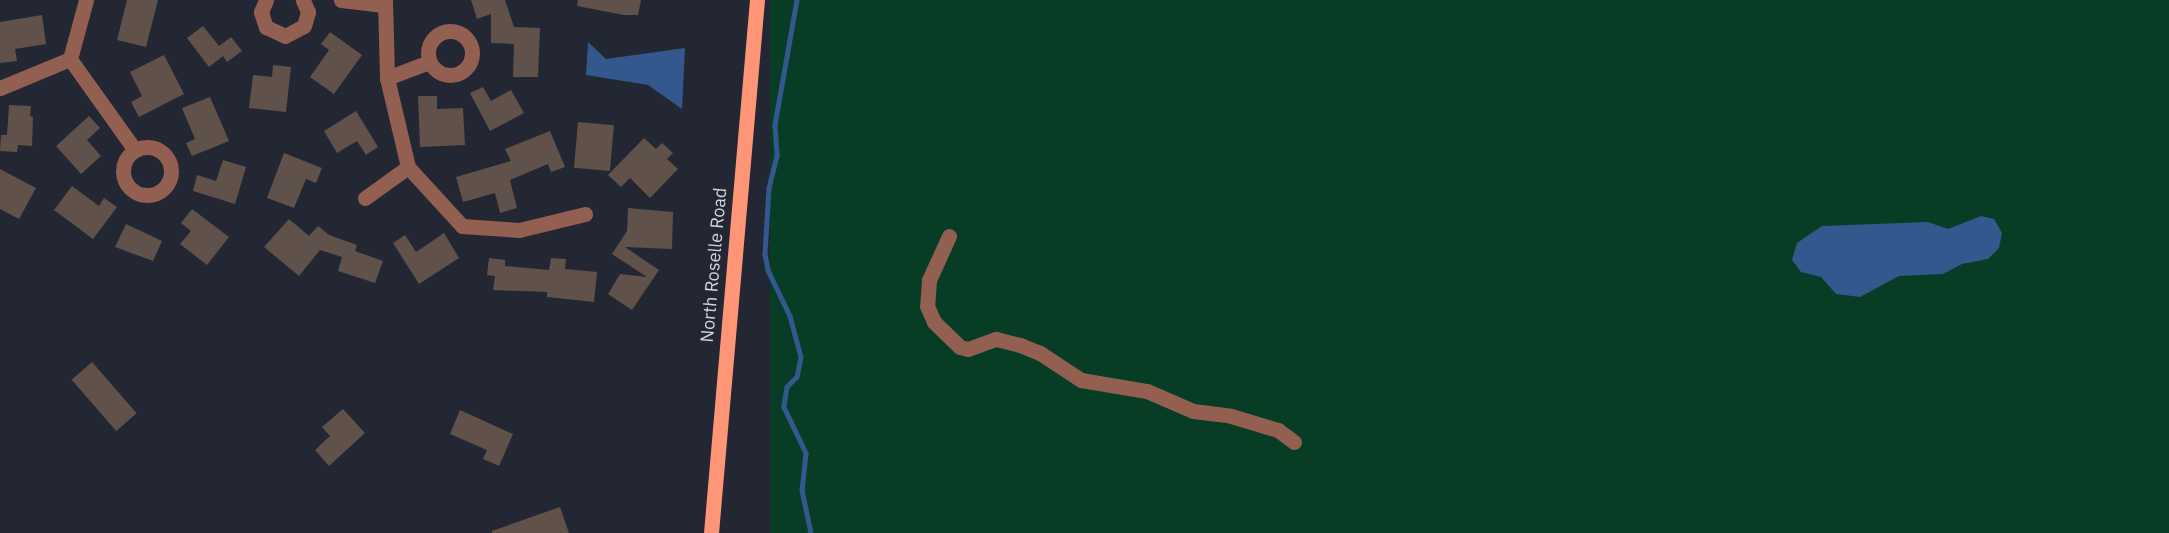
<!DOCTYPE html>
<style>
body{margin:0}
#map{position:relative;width:2169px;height:533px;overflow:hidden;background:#222733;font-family:"IBM Plex Sans",sans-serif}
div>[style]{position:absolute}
.green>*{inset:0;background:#073d24;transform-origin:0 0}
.water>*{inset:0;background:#32588d}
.stream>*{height:4.5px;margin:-2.25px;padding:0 2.25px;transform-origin:2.25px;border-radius:2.25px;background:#32588d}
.building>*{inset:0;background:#60524a;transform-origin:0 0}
.minor>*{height:15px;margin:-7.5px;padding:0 7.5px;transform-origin:7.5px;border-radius:7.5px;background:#925f50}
.minor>.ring{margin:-7.5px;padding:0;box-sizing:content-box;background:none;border:15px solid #925f50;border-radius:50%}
.major>*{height:15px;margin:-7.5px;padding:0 7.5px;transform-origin:7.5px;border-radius:7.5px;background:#fe9576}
span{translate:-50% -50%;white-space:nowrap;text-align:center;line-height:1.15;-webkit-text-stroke:6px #222733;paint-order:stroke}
.street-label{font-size:18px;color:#d1d5dd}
</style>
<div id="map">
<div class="green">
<div style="left:770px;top:0;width:1399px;height:535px"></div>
</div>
<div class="water">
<div style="clip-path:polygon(588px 42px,606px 59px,685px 48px,682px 109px,648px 85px,586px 75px)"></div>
<div style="clip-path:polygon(1981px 216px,1994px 219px,2002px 233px,1999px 248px,1988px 259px,1962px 264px,1943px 274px,1899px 276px,1860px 297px,1836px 294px,1821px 277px,1801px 272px,1792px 260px,1797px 243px,1822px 226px,1928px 222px,1948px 229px)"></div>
</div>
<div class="stream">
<div style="left:797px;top:0;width:127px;rotate:100deg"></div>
<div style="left:775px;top:125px;width:31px;rotate:86deg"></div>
<div style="left:777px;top:156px;width:33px;rotate:104deg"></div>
<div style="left:769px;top:188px;width:66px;rotate:93.5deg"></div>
<div style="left:765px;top:254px;width:16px;rotate:79deg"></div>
<div style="left:768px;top:270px;width:51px;rotate:64.4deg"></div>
<div style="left:790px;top:316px;width:42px;rotate:75deg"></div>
<div style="left:801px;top:357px;width:20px;rotate:101deg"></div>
<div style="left:797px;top:377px;width:14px;rotate:135deg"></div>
<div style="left:787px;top:387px;width:20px;rotate:99deg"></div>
<div style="left:784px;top:407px;width:51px;rotate:64.4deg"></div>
<div style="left:806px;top:453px;width:37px;rotate:96deg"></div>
<div style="left:802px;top:490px;width:44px;rotate:78.2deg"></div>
</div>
<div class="building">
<div style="clip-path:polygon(127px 0,158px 0,146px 47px,117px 40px)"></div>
<div style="clip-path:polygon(471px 0,505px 0,514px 27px,540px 28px,538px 77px,513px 77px,514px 44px,491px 43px,491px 14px,477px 19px)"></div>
<div style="clip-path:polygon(578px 0,641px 0,638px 15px,624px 15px,577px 6px)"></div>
<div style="clip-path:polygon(42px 15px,46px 44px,15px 49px,17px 61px,0 63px,0 22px)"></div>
<div style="clip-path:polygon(203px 26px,219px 46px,231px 37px,242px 51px,227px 62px,223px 56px,209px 67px,187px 38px)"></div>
<div style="clip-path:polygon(330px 32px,362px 55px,334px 94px,310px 77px,329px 50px,321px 44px)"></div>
<div style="clip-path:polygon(164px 55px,184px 94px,139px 117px,131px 102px,142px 96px,130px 72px)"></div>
<div style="clip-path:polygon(273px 65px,291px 67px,286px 112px,249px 108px,253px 75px,272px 77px)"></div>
<div style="clip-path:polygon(483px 87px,491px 101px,511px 90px,524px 113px,490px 131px,470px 93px)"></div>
<div style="clip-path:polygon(418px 96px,437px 96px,437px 109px,463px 108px,465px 145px,420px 147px)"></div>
<div style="clip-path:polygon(210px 97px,229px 141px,192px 156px,186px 143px,195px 139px,182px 108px)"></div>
<div style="clip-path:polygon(9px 105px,31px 106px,30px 116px,33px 117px,32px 146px,18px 145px,17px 152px,0 151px,1px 135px,7px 135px)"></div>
<div style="clip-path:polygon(356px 111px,378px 147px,366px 155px,357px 141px,337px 153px,324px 131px)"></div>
<div style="clip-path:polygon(89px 116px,100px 128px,87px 140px,101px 156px,81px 174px,56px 146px)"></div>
<div style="left:578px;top:122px;width:36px;height:46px;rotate:5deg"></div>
<div style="clip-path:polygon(550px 131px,565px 167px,551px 172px,548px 164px,510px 180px,517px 208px,500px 213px,495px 193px,463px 202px,456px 177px,511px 161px,505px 149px)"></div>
<div style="clip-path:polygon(644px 138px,656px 149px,662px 143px,673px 153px,667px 159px,678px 169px,650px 198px,630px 178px,621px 187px,608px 175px)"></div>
<div style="clip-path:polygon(284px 153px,322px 168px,316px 183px,306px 179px,294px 208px,267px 198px)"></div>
<div style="clip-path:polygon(223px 160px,246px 167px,235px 204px,193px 191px,197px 175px,216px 181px)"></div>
<div style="clip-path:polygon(0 169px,36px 188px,19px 219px,0 209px)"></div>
<div style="clip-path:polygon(72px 186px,99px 206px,104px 198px,117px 207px,93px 239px,54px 210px)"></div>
<div style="clip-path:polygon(628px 208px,673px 212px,672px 249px,625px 247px,659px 270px,632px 310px,608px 294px,620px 274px,647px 277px,612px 254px,627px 231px)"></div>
<div style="clip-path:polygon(192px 209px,229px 237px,207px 265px,180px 244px,191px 231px,181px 223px)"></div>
<div style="clip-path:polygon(289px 219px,309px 236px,318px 226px,329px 235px,357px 245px,355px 251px,383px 261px,375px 283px,338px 271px,342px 257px,320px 250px,299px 276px,264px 247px)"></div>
<div style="clip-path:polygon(126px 224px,162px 241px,153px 261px,115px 247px)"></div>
<div style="clip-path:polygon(444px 233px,459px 258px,419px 284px,393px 243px,405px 235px,416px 252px)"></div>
<div style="clip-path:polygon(489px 258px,505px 260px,505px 266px,549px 270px,551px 258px,566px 259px,565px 269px,597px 272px,594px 302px,547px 297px,547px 292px,493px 290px,495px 276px,487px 275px)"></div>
<div style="left:92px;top:362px;width:68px;height:27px;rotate:49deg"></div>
<div style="clip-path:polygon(343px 409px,365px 433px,329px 466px,315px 450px,330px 436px,322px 427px)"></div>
<div style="clip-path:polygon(460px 410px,513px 434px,499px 466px,483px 459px,487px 450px,450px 434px)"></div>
<div style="clip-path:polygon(560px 507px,569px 533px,492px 533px,492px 531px)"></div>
</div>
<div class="minor">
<div style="left:266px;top:0;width:13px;rotate:113deg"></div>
<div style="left:261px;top:12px;width:16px;rotate:72deg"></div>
<div style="left:266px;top:27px;width:21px;rotate:25deg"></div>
<div style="left:285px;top:36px;width:21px;rotate:-28deg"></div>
<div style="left:304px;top:26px;width:15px;rotate:-74deg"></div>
<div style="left:308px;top:12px;width:13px;rotate:-113deg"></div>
<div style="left:341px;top:0;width:43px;rotate:6.6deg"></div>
<div style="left:385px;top:0;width:78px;rotate:88.5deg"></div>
<div style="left:387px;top:78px;width:91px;rotate:76.7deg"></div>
<div style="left:408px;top:167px;width:80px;rotate:47.5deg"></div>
<div style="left:462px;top:226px;width:57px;rotate:4deg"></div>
<div style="left:519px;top:230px;width:68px;rotate:-13.6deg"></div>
<div class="ring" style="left:428px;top:31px;width:29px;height:29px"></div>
<div style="left:70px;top:59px;width:112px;rotate:54.5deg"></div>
<div style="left:70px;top:59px;width:61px;rotate:-74.8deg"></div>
<div style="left:387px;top:78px;width:45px;rotate:-20.9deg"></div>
<div style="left:0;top:88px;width:76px;rotate:-22.5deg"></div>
<div class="ring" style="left:123px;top:147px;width:33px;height:33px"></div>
<div style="left:365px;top:198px;width:53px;rotate:-35.8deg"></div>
<div style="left:949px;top:236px;width:48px;rotate:114.4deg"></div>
<div style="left:929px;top:280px;width:26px;rotate:94deg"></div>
<div style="left:927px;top:306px;width:17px;rotate:66deg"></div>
<div style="left:934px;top:322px;width:36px;rotate:44deg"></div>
<div style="left:960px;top:347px;width:8px;rotate:14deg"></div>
<div style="left:968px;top:349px;width:30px;rotate:-20deg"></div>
<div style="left:996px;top:339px;width:25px;rotate:14deg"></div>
<div style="left:1020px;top:345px;width:22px;rotate:22deg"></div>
<div style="left:1040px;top:353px;width:49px;rotate:33.4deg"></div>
<div style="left:1081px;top:380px;width:67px;rotate:9.5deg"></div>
<div style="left:1147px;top:391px;width:50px;rotate:23.5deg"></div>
<div style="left:1193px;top:411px;width:38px;rotate:7deg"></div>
<div style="left:1231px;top:416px;width:49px;rotate:16.6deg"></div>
<div style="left:1278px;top:430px;width:20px;rotate:37deg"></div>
</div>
<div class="major">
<div style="left:711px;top:533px;width:535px;rotate:-85.07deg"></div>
</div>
<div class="street-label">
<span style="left:714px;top:265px;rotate:-85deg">North Roselle Road</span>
</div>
</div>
